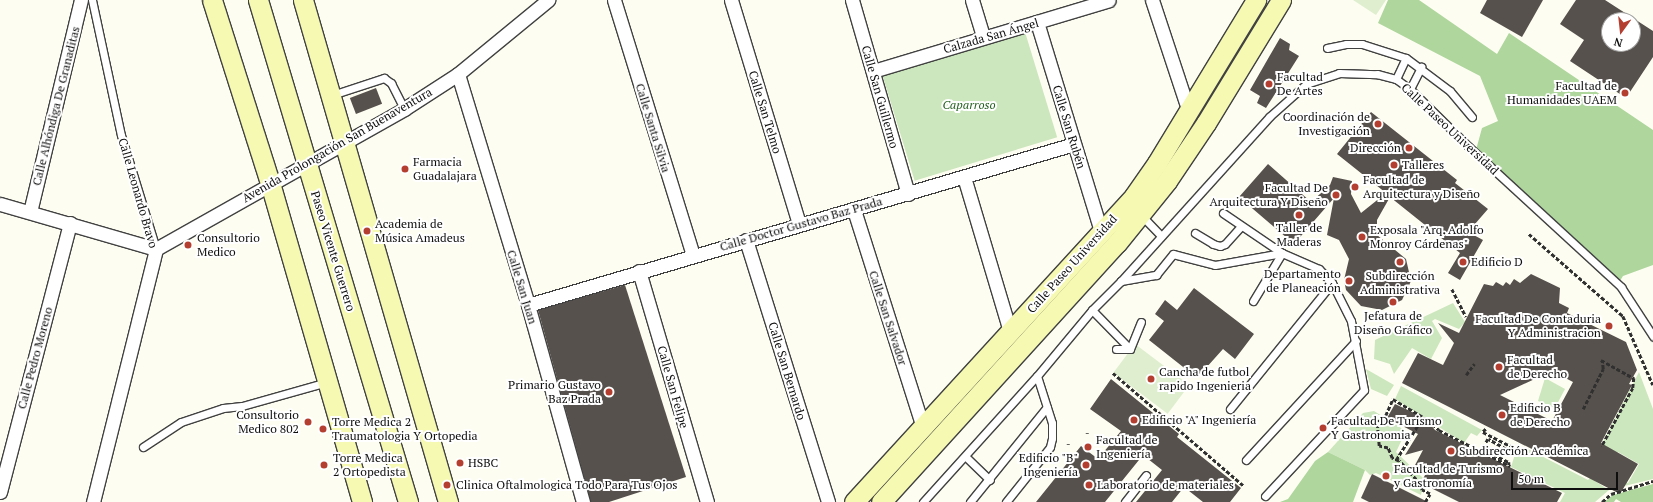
<!DOCTYPE html>
<meta charset="utf-8">
<style>
body{margin:0}
#map{position:relative;width:1653px;height:502px;overflow:hidden;background:#fefdf1;font-family:"PT Serif",serif}
div>[style]{position:absolute}
.green>*{inset:0;background:#cce6bd;transform-origin:0 0}
.forest>*{inset:0;background:#aed69d}
.pitch>*{inset:0;background:#deeece;transform-origin:0 0}
.building>*{inset:0;background:#56514c;transform-origin:0 0}
.path>*{height:2.5px;margin-top:-1.25px;transform-origin:0;background:repeating-linear-gradient(90deg,#303030 0 4px,transparent 0 6px)}
.roads{filter:drop-shadow(1px 0 #414141) drop-shadow(-1px 0 #414141) drop-shadow(0 1px #414141) drop-shadow(0 -1px #414141)}
.lane>*{height:7px;margin:-3.5px;padding:0 3.5px;transform-origin:3.5px;border-radius:3.5px;background:#fff}
.street>*{height:13px;margin:-6.5px;padding:0 6.5px;transform-origin:6.5px;border-radius:6.5px;background:#fff}
.secondary>*{height:19px;margin:-9.5px;padding:0 9.5px;transform-origin:9.5px;border-radius:9.5px;background:#f6f9b1}
.dots>*{width:11px;height:11px;translate:-50% -50%;box-sizing:border-box;border:2px solid #fff;border-radius:50%}
span{translate:-50% -50%;white-space:nowrap;text-align:center;line-height:1.15;-webkit-text-stroke:4px #fff;paint-order:stroke}
.street-label{font-size:12px;color:#0e0e0e}
.poi-label{font-size:12px;color:#0e0e0e}
.left{translate:0 -50%;text-align:left}
.right{translate:-100% -50%;text-align:right}
.park-label{font-size:12px;color:#276223;font-style:italic}
.north{position:absolute;left:1601px;top:12px;width:40px;height:40px;box-sizing:border-box;background:#fff;border:1px solid #9f9f9f;border-radius:50%;rotate:195deg;font-size:11px;font-weight:700;line-height:16px;text-align:center;color:#0e0e0e}
.north::after{content:'';display:block;margin:auto;width:14px;height:18px;background:#b43f31;clip-path:polygon(50% 0,100% 100%,50% 72%,0 100%)}
.scale{position:absolute;left:1511px;top:472px;width:107px;height:18px;box-sizing:border-box;border:2px solid #0e0e0e;border-top:0;padding-left:5px;font-size:12px;line-height:14px;white-space:nowrap;color:#0e0e0e;-webkit-text-stroke:3px #fff;paint-order:stroke}
</style>
<div id="map">
<div class="green">
<div style="left:1025px;top:32px;width:110px;height:149px;rotate:73deg"></div>
<div style="clip-path:polygon(1453px 303px,1465px 322px,1459px 329px,1435px 319px,1432px 321px,1442px 338px,1431px 359px,1412px 348px,1394px 374px,1390px 364px,1374px 359px,1375px 340px)"></div>
<div style="clip-path:polygon(1366px 369px,1394px 385px,1387px 396px,1371px 389px)"></div>
<div style="clip-path:polygon(1639px 372px,1653px 409px,1653px 479px,1612px 489px,1618px 477px,1628px 483px,1639px 464px,1618px 452px,1616px 455px,1601px 446px)"></div>
<div style="clip-path:polygon(1545px 378px,1565px 389px,1555px 408px,1538px 401px)"></div>
<div style="clip-path:polygon(1401px 386px,1482px 430px,1477px 436px,1471px 433px,1464px 443px,1395px 399px)"></div>
<div style="clip-path:polygon(1374px 411px,1406px 431px,1396px 452px,1424px 479px,1421px 495px,1376px 473px,1370px 475px,1365px 470px,1328px 452px,1363px 413px)"></div>
<div style="clip-path:polygon(1524px 447px,1588px 480px,1590px 478px,1609px 490px,1595px 502px,1560px 502px,1565px 493px,1511px 467px,1516px 451px)"></div>
</div>
<div class="forest">
<div style="clip-path:polygon(1388px 0,1419px 0,1497px 54px,1509px 33px,1653px 130px,1653px 265px,1623px 276px,1618px 284px,1604px 278px,1476px 150px,1482px 128px,1498px 121px,1480px 76px,1378px 23px)"></div>
<div style="clip-path:polygon(1328px 452px,1365px 470px,1353px 502px,1280px 502px,1288px 499px,1315px 461px)"></div>
<div style="clip-path:polygon(1653px 484px,1653px 502px,1621px 502px,1616px 499px,1614px 502px,1604px 502px,1613px 495px)"></div>
</div>
<div class="pitch">
<div style="clip-path:polygon(1353px 0,1386px 0,1376px 15px)"></div>
<div style="left:1135px;top:344px;width:68px;height:36px;rotate:37deg"></div>
</div>
<div class="building">
<div style="clip-path:polygon(1487px 0,1543px 0,1522px 37px,1480px 13px)"></div>
<div style="clip-path:polygon(evenodd,1576px 0,1605px 0,1653px 31px,1653px 57px,1626px 98px,1570px 61px,1584px 40px,1560px 24px,1576px 0,1609px 20px,1633px 20px,1633px 44px,1609px 44px,1609px 20px)"></div>
<div style="clip-path:polygon(1280px 38px,1290px 44px,1289px 50px,1299px 56px,1266px 108px,1257px 103px,1260px 96px,1250px 90px)"></div>
<div style="left:376px;top:88px;width:17px;height:28px;rotate:69deg"></div>
<div style="clip-path:polygon(1371px 112px,1457px 180px,1455px 183px,1488px 209px,1468px 232px,1483px 240px,1460px 280px,1448px 273px,1460px 253px,1390px 197px,1377px 220px,1377px 235px,1406px 259px,1411px 281px,1402px 300px,1382px 310px,1361px 306px,1346px 290px,1344px 280px,1349px 259px,1339px 240px,1327px 235px,1334px 198px,1294px 244px,1239px 197px,1268px 164px,1311px 202px,1330px 185px,1333px 177px,1352px 181px,1351px 194px,1361px 213px,1386px 193px,1337px 154px)"></div>
<div style="clip-path:polygon(evenodd,1531px 274px,1560px 288px,1559px 303px,1569px 308px,1567px 313px,1626px 342px,1637px 370px,1629px 384px,1632px 385px,1601px 443px,1638px 464px,1620px 494px,1402px 383px,1418px 353px,1443px 365px,1454px 343px,1438px 323px,1459px 333px,1484px 284px,1493px 286px,1496px 282px,1503px 286px,1506px 282px,1510px 285px,1514px 279px,1520px 283px,1531px 274px,1552px 371px,1573px 382px,1552px 421px,1500px 395px,1552px 371px)"></div>
<div style="clip-path:polygon(625px 285px,686px 477px,609px 502px,591px 502px,538px 310px)"></div>
<div style="clip-path:polygon(1194px 288px,1254px 334px,1235px 359px,1223px 349px,1197px 378px,1149px 340px,1164px 321px,1155px 314px,1165px 300px,1177px 310px)"></div>
<div style="clip-path:polygon(1111px 379px,1179px 434px,1177px 437px,1241px 488px,1230px 502px,1203px 502px,1184px 487px,1172px 502px,1136px 502px,1162px 470px,1143px 455px,1105px 502px,1036px 502px,1081px 446px,1098px 459px,1121px 431px,1090px 409px)"></div>
<div style="clip-path:polygon(1395px 404px,1425px 418px,1435px 430px,1562px 493px,1557px 502px,1459px 502px,1421px 483px,1426px 473px,1414px 467px,1423px 450px,1405px 455px,1418px 434px,1387px 418px)"></div>
<div style="clip-path:polygon(1372px 474px,1428px 502px,1369px 502px,1361px 498px)"></div>
</div>
<div class="path">
<div style="left:1529px;top:234px;width:125px;rotate:41.1deg"></div>
<div style="left:1623px;top:316px;width:75px;rotate:66.5deg"></div>
<div style="left:1452px;top:289px;width:31px;rotate:63deg"></div>
<div style="left:1586px;top:317px;width:10px;rotate:84deg"></div>
<div style="left:1587px;top:327px;width:8px;rotate:40deg"></div>
<div style="left:1601px;top:360px;width:38px;rotate:29deg"></div>
<div style="left:1634px;top:378px;width:10px;rotate:96deg"></div>
<div style="left:1633px;top:388px;width:66px;rotate:118.1deg"></div>
<div style="left:1113px;top:373px;width:173px;rotate:40.8deg"></div>
<div style="left:1466px;top:375px;width:14px;rotate:-54deg"></div>
<div style="left:1583px;top:409px;width:45px;rotate:-63.4deg"></div>
<div style="left:1603px;top:369px;width:9px;rotate:-96deg"></div>
<div style="left:1486px;top:429px;width:4px;rotate:135deg"></div>
<div style="left:1483px;top:432px;width:36px;rotate:27deg"></div>
<div style="left:1515px;top:448px;width:6px;rotate:135deg"></div>
<div style="left:1511px;top:452px;width:26px;rotate:-151deg"></div>
<div style="left:1488px;top:439px;width:11px;rotate:117deg"></div>
<div style="left:1483px;top:449px;width:29px;rotate:27deg"></div>
<div style="left:1509px;top:462px;width:3px;rotate:90deg"></div>
<div style="left:1087px;top:434px;width:1px;rotate:-90deg"></div>
<div style="left:1068px;top:445px;width:1px;rotate:-90deg"></div>
<div style="left:1396px;top:460px;width:51px;rotate:-57.9deg"></div>
<div style="left:1425px;top:502px;width:9px;rotate:-58deg"></div>
<div style="left:1430px;top:494px;width:9px;rotate:-153deg"></div>
<div style="left:1422px;top:490px;width:6px;rotate:-108deg"></div>
<div style="left:1420px;top:484px;width:31px;rotate:-132deg"></div>
<div style="left:1399px;top:461px;width:8px;rotate:-157deg"></div>
<div style="left:1392px;top:458px;width:11px;rotate:-112deg"></div>
<div style="left:1388px;top:448px;width:9px;rotate:-167deg"></div>
<div style="left:1379px;top:446px;width:25px;rotate:-95deg"></div>
<div style="left:1377px;top:421px;width:6px"></div>
<div style="left:1383px;top:421px;width:24px;rotate:-66deg"></div>
<div style="left:1393px;top:399px;width:41px;rotate:31deg"></div>
<div style="left:1428px;top:420px;width:15px;rotate:42deg"></div>
<div style="left:1439px;top:430px;width:80px;rotate:26.9deg"></div>
<div style="left:1602px;top:502px;width:12px;rotate:-42deg"></div>
<div style="left:1611px;top:494px;width:44px;rotate:-17.2deg"></div>
</div>
<div class="roads">
<div class="lane">
<div style="left:92px;top:0;width:138px;rotate:77.9deg"></div>
<div style="left:121px;top:135px;width:119px;rotate:72.9deg"></div>
<div style="left:1327px;top:48px;width:19px;rotate:-12deg"></div>
<div style="left:1346px;top:44px;width:16px"></div>
<div style="left:1362px;top:44px;width:46px;rotate:17.7deg"></div>
<div style="left:1406px;top:58px;width:55px;rotate:36.9deg"></div>
<div style="left:1450px;top:91px;width:34px;rotate:50deg"></div>
<div style="left:1396px;top:79px;width:23px;rotate:-65deg"></div>
<div style="left:1410px;top:89px;width:25px;rotate:-63deg"></div>
<div style="left:332px;top:95px;width:55px;rotate:-18.1deg"></div>
<div style="left:384px;top:78px;width:9px;rotate:36deg"></div>
<div style="left:391px;top:83px;width:29px;rotate:63deg"></div>
<div style="left:1223px;top:213px;width:71px;rotate:34.1deg"></div>
<div style="left:1282px;top:253px;width:56px;rotate:121.1deg"></div>
<div style="left:1141px;top:215px;width:29px;rotate:46deg"></div>
<div style="left:1195px;top:233px;width:21px;rotate:31deg"></div>
<div style="left:1213px;top:244px;width:7px;rotate:16deg"></div>
<div style="left:1220px;top:246px;width:5px;rotate:-22deg"></div>
<div style="left:1225px;top:244px;width:24px;rotate:-48deg"></div>
<div style="left:1121px;top:281px;width:36px;rotate:-10deg"></div>
<div style="left:1156px;top:275px;width:27px;rotate:-51deg"></div>
<div style="left:1173px;top:254px;width:43px;rotate:14.7deg"></div>
<div style="left:1215px;top:265px;width:68px;rotate:-10.2deg"></div>
<div style="left:1282px;top:253px;width:40px;rotate:23.4deg"></div>
<div style="left:1319px;top:269px;width:19px;rotate:47deg"></div>
<div style="left:1332px;top:283px;width:42px;rotate:63.4deg"></div>
<div style="left:1351px;top:321px;width:70px;rotate:79.3deg"></div>
<div style="left:1364px;top:390px;width:145px;rotate:133deg"></div>
<div style="left:1092px;top:310px;width:54px;rotate:45.7deg"></div>
<div style="left:1116px;top:349px;width:14px"></div>
<div style="left:1130px;top:349px;width:29px;rotate:-68deg"></div>
<div style="left:1230px;top:409px;width:162px;rotate:-51deg"></div>
<div style="left:143px;top:447px;width:45px;rotate:-33.3deg"></div>
<div style="left:181px;top:422px;width:44px;rotate:-18.4deg"></div>
<div style="left:223px;top:408px;width:19px;rotate:-6deg"></div>
<div style="left:242px;top:406px;width:88px;rotate:-15.8deg"></div>
<div style="left:966px;top:457px;width:33px;rotate:44deg"></div>
<div style="left:1246px;top:460px;width:162px;rotate:-47.3deg"></div>
<div style="left:923px;top:502px;width:170px;rotate:-47.9deg"></div>
<div style="left:1037px;top:376px;width:86px;rotate:-50.2deg"></div>
<div style="left:1092px;top:310px;width:41px;rotate:-45deg"></div>
<div style="left:1121px;top:281px;width:221px;rotate:-47.9deg"></div>
<div style="left:1269px;top:117px;width:50px;rotate:-41.7deg"></div>
<div style="left:1306px;top:84px;width:35px;rotate:-18deg"></div>
<div style="left:1339px;top:73px;width:38px;rotate:2deg"></div>
<div style="left:1377px;top:74px;width:20px;rotate:15deg"></div>
<div style="left:1396px;top:79px;width:17px;rotate:36deg"></div>
<div style="left:1410px;top:89px;width:83px;rotate:44.5deg"></div>
<div style="left:1469px;top:147px;width:207px;rotate:42.6deg"></div>
<div style="left:1621px;top:287px;width:59px;rotate:56.9deg"></div>
<div style="left:970px;top:502px;width:122px;rotate:-51deg"></div>
<div style="left:1006px;top:502px;width:70px;rotate:-51.3deg"></div>
<div style="left:1050px;top:447px;width:9px;rotate:-77deg"></div>
<div style="left:1052px;top:438px;width:15px;rotate:-90deg"></div>
<div style="left:1052px;top:423px;width:49px;rotate:-107.7deg"></div>
<div style="left:1125px;top:502px;width:34px;rotate:-52deg"></div>
</div>
<div class="street">
<div style="left:614px;top:0;width:267px;rotate:72.8deg"></div>
<div style="left:731px;top:0;width:234px;rotate:73.1deg"></div>
<div style="left:852px;top:0;width:202px;rotate:73.9deg"></div>
<div style="left:972px;top:0;width:39px;rotate:73deg"></div>
<div style="left:1152px;top:0;width:108px;rotate:71.7deg"></div>
<div style="left:1037px;top:22px;width:219px;rotate:73deg"></div>
<div style="left:873px;top:71px;width:246px;rotate:-16.7deg"></div>
<div style="left:458px;top:74px;width:241px;rotate:73.1deg"></div>
<div style="left:528px;top:305px;width:205px;rotate:74.4deg"></div>
<div style="left:964px;top:177px;width:161px;rotate:73.4deg"></div>
<div style="left:0;top:204px;width:162px;rotate:16.1deg"></div>
<div style="left:854px;top:210px;width:228px;rotate:72.4deg"></div>
<div style="left:30px;top:212px;width:218px;rotate:-76.5deg"></div>
<div style="left:746px;top:240px;width:275px;rotate:72.6deg"></div>
<div style="left:156px;top:249px;width:285px;rotate:-29.4deg"></div>
<div style="left:404px;top:109px;width:64px;rotate:-32.9deg"></div>
<div style="left:458px;top:74px;width:117px;rotate:-39.4deg"></div>
<div style="left:639px;top:271px;width:241px;rotate:73.6deg"></div>
<div style="left:528px;top:305px;width:569px;rotate:-16.43deg"></div>
<div style="left:0;top:492px;width:278px;rotate:-75.4deg"></div>
<div style="left:93px;top:502px;width:261px;rotate:-76deg"></div>
</div>
<div class="secondary">
<div style="left:212px;top:0;width:192px;rotate:72.4deg"></div>
<div style="left:270px;top:183px;width:332px;rotate:73.9deg"></div>
<div style="left:258px;top:0;width:524px;rotate:73.36deg"></div>
<div style="left:303px;top:0;width:523px;rotate:73.89deg"></div>
<div style="left:854px;top:502px;width:415px;rotate:-47.5deg"></div>
<div style="left:1134px;top:196px;width:40px;rotate:-55.1deg"></div>
<div style="left:1157px;top:163px;width:191px;rotate:-58.7deg"></div>
<div style="left:881px;top:502px;width:350px;rotate:-47.7deg"></div>
<div style="left:1117px;top:243px;width:80px;rotate:-51.1deg"></div>
<div style="left:1167px;top:181px;width:70px;rotate:-56.1deg"></div>
<div style="left:1206px;top:123px;width:144px;rotate:-58.6deg"></div>
</div>
</div>
<div class="dots">
<div style="left:1269px;top:84px;background:#b43f31"></div>
<div style="left:1625px;top:93px;background:#b43f31"></div>
<div style="left:1378px;top:124px;background:#b43f31"></div>
<div style="left:1409px;top:148px;background:#b43f31"></div>
<div style="left:1394px;top:165px;background:#b43f31"></div>
<div style="left:405px;top:169px;background:#b43f31"></div>
<div style="left:1355px;top:187px;background:#b43f31"></div>
<div style="left:1336px;top:195px;background:#b43f31"></div>
<div style="left:1299px;top:215px;background:#b43f31"></div>
<div style="left:367px;top:231px;background:#b43f31"></div>
<div style="left:1362px;top:237px;background:#b43f31"></div>
<div style="left:188px;top:245px;background:#b43f31"></div>
<div style="left:1400px;top:262px;background:#b43f31"></div>
<div style="left:1463px;top:262px;background:#b43f31"></div>
<div style="left:1349px;top:281px;background:#b43f31"></div>
<div style="left:1393px;top:302px;background:#b43f31"></div>
<div style="left:1609px;top:326px;background:#b43f31"></div>
<div style="left:1499px;top:367px;background:#b43f31"></div>
<div style="left:1151px;top:379px;background:#b43f31"></div>
<div style="left:609px;top:392px;background:#b43f31"></div>
<div style="left:1502px;top:415px;background:#b43f31"></div>
<div style="left:1134px;top:420px;background:#b43f31"></div>
<div style="left:308px;top:422px;background:#b43f31"></div>
<div style="left:1323px;top:428px;background:#b43f31"></div>
<div style="left:323px;top:429px;background:#b43f31"></div>
<div style="left:1088px;top:447px;background:#b43f31"></div>
<div style="left:1451px;top:451px;background:#b43f31"></div>
<div style="left:460px;top:463px;background:#b43f31"></div>
<div style="left:324px;top:465px;background:#b43f31"></div>
<div style="left:1086px;top:465px;background:#b43f31"></div>
<div style="left:1386px;top:476px;background:#b43f31"></div>
<div style="left:447px;top:485px;background:#b43f31"></div>
<div style="left:1089px;top:485px;background:#b43f31"></div>
</div>
<div class="street-label">
<span style="left:991px;top:36px;rotate:-16deg">Calzada San Ángel</span>
<span style="left:880px;top:97px;rotate:74deg">Calle San Guillermo</span>
<span style="left:56px;top:106px;rotate:-76deg">Calle Alhóndiga De Granaditas</span>
<span style="left:765px;top:112px;rotate:73deg">Calle San Telmo</span>
<span style="left:1069px;top:127px;rotate:73deg">Calle San Rubén</span>
<span style="left:653px;top:128px;rotate:73deg">Calle Santa Silvia</span>
<span style="left:1450px;top:129px;rotate:43deg">Calle Paseo Universidad</span>
<span style="left:337px;top:145px;rotate:-30deg">Avenida Prolongación San Buenaventura</span>
<span style="left:138px;top:193px;rotate:74deg">Calle Leonardo Bravo</span>
<span style="left:801px;top:224px;rotate:-16deg">Calle Doctor Gustavo Baz Prada</span>
<span style="left:333px;top:251px;rotate:73deg">Paseo Vicente Guerrero</span>
<span style="left:1072px;top:264px;rotate:-48deg">Calle Paseo Universidad</span>
<span style="left:522px;top:287px;rotate:73deg">Calle San Juan</span>
<span style="left:888px;top:318px;rotate:72deg">Calle San Salvador</span>
<span style="left:35px;top:358px;rotate:-75deg">Calle Pedro Moreno</span>
<span style="left:787px;top:371px;rotate:73deg">Calle San Bernardo</span>
<span style="left:673px;top:387px;rotate:74deg">Calle San Felipe</span>
</div>
<div class="poi-label">
<span class="left" style="left:1277px;top:84px">Facultad<br>De Artes</span>
<span class="right" style="left:1617px;top:93px">Facultad de<br>Humanidades UAEM</span>
<span class="right" style="left:1370px;top:124px">Coordinación de<br>Investigación</span>
<span class="right" style="left:1401px;top:148px">Dirección</span>
<span class="left" style="left:413px;top:169px">Farmacia<br>Guadalajara</span>
<span class="left" style="left:1402px;top:165px">Talleres</span>
<span class="left" style="left:1363px;top:187px">Facultad de<br>Arquitectura y Diseño</span>
<span class="right" style="left:1328px;top:195px">Facultad De<br>Arquitectura Y Diseño</span>
<span class="left" style="left:375px;top:231px">Academia de<br>Música Amadeus</span>
<span style="left:1299px;top:235px">Taller de<br>Maderas</span>
<span class="left" style="left:1370px;top:237px">Exposala "Arq. Adolfo<br>Monroy Cárdenas"</span>
<span class="left" style="left:197px;top:245px">Consultorio<br>Medico</span>
<span class="left" style="left:1471px;top:262px">Edificio D</span>
<span class="right" style="left:1341px;top:281px">Departamento<br>de Planeación</span>
<span style="left:1400px;top:283px">Subdirección<br>Administrativa</span>
<span style="left:1393px;top:323px">Jefatura de<br>Diseño Gráfico</span>
<span class="right" style="left:1601px;top:326px">Facultad De Contaduria<br>Y Administracion</span>
<span class="left" style="left:1507px;top:367px">Facultad<br>de Derecho</span>
<span class="left" style="left:1159px;top:379px">Cancha de futbol<br>rapido Ingenieria</span>
<span class="right" style="left:601px;top:392px">Primario Gustavo<br>Baz Prada</span>
<span class="left" style="left:1510px;top:415px">Edificio B<br>de Derecho</span>
<span class="right" style="left:299px;top:422px">Consultorio<br>Medico 802</span>
<span class="left" style="left:1142px;top:420px">Edificio "A" Ingeniería</span>
<span class="left" style="left:1331px;top:428px">Facultad De Turismo<br>Y Gastronomia</span>
<span class="left" style="left:332px;top:429px">Torre Medica 2<br>Traumatologia Y Ortopedia</span>
<span class="left" style="left:1096px;top:447px">Facultad de<br>Ingeniería</span>
<span class="left" style="left:1459px;top:451px">Subdirección Académica</span>
<span class="left" style="left:333px;top:465px">Torre Medica<br>2 Ortopedista</span>
<span class="right" style="left:1078px;top:465px">Edificio "B"<br>Ingeniería</span>
<span class="left" style="left:468px;top:463px">HSBC</span>
<span class="left" style="left:1394px;top:476px">Facultad de Turismo<br>y Gastronomía</span>
<span class="left" style="left:456px;top:485px">Clinica Oftalmologica Todo Para Tus Ojos</span>
<span class="left" style="left:1097px;top:485px">Laboratorio de materiales</span>
</div>
<div class="park-label">
<span style="left:969px;top:105px">Caparroso</span>
</div>
<div class="north">N</div>
<div class="scale">50 m</div>
</div>
